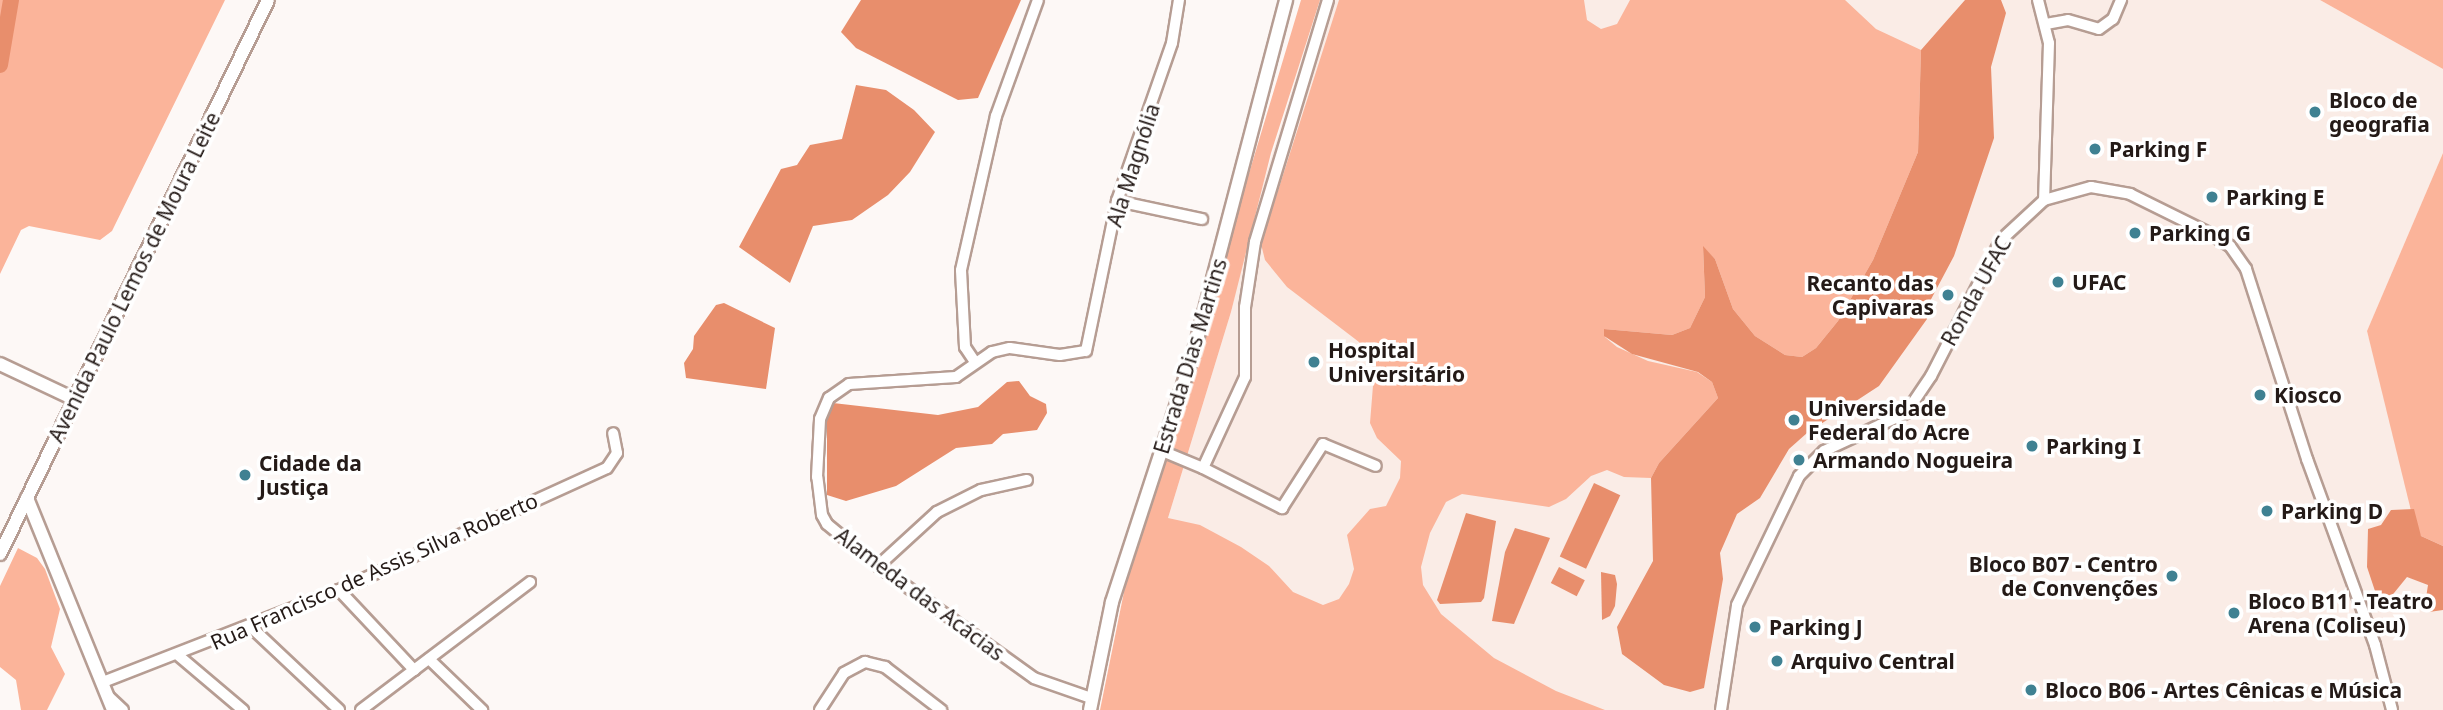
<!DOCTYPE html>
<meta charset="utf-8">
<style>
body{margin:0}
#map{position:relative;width:2443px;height:710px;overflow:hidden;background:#fdf8f6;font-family:"Noto Sans",sans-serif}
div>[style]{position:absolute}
.built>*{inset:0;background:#faece6}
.green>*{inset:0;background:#fbb49a}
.water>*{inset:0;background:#e88e6c;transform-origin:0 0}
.river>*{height:16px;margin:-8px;padding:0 8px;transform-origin:8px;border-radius:8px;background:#e88e6c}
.roads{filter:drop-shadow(2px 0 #b69d93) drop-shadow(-2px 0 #b69d93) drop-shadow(0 2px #b69d93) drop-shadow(0 -2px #b69d93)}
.minor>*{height:10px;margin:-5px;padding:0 5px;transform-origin:5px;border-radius:5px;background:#fff}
.tertiary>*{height:12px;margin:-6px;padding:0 6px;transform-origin:6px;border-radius:6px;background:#fff}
.dots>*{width:19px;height:19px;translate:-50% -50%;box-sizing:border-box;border:4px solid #fff;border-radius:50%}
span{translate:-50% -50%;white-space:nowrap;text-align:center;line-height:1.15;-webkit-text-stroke:7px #fff;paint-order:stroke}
.poi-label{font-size:21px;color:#241a17;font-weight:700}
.left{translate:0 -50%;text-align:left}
.right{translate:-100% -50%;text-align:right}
.street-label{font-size:21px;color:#241a17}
</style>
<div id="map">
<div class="built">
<div style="clip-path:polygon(1320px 0,2320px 0,2443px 69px,2443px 153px,2367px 331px,2421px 536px,2443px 546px,2443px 710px,1119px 710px,1168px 518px,1231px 312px,1251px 223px)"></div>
</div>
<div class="green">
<div style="clip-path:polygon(0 0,225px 0,112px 231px,100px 240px,29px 226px,21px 230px,0 274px)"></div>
<div style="clip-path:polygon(1301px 0,1320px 0,1271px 153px,1231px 312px,1168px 518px,1200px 525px,1241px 547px,1269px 566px,1293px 592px,1323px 605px,1339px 599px,1349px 584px,1354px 569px,1347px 535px,1370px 509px,1386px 506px,1400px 478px,1401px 461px,1377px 438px,1370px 423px,1374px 373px,1369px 357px,1359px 342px,1287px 287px,1265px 260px,1261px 244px,1339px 0,1584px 0,1587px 20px,1601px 29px,1617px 24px,1630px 0,1845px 0,1876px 29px,1921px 50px,1918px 152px,1873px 260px,1838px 321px,1816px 348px,1802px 357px,1785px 355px,1755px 336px,1733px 309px,1715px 259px,1703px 247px,1705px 297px,1690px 328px,1672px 335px,1604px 329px,1605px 337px,1617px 347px,1648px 361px,1697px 372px,1712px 382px,1718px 398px,1659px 463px,1651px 478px,1624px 477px,1607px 470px,1591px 476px,1566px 499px,1549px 507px,1462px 494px,1446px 502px,1430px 533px,1421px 567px,1423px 585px,1441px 614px,1494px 658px,1556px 691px,1605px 710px,1100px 710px,1125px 587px)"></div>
<div style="clip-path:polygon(2320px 0,2443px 0,2443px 69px)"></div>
<div style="clip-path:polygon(2443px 153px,2443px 546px,2421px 536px,2415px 527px,2367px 331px)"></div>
<div style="clip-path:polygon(18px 548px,37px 558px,45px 569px,60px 609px,51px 647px,65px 674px,47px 710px,21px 710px,16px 680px,0 667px,0 586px)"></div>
</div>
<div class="water">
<div style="clip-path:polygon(861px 0,1021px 0,978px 98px,958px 100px,856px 48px,841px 32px)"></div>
<div style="clip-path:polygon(1965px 0,2001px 0,2006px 13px,1991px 67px,1994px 138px,1954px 256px,1928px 305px,1927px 319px,1879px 386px,1807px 433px,1789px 449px,1760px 498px,1737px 514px,1720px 553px,1723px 579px,1704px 688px,1690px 692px,1664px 685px,1622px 654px,1617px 627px,1653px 561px,1651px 478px,1659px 463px,1718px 398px,1712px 382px,1698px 372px,1632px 354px,1604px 336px,1604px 329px,1672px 335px,1690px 328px,1705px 297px,1703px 246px,1715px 259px,1733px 309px,1755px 336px,1785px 355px,1802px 357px,1816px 348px,1838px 321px,1873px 260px,1918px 152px,1921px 50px)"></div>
<div style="clip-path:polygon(856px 85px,886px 90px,914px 110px,935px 132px,910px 172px,888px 195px,852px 220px,813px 226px,790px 283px,739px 247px,781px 169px,797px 165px,810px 145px,842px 139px)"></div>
<div style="clip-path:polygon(724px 303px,775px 328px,766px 389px,686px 378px,684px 363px,693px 349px,694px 336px,716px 305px)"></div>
<div style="clip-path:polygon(1019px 381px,1030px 396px,1046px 404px,1047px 413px,1037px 430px,1003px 434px,992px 444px,956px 448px,896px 486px,846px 501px,827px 495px,827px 416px,833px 403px,938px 415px,978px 407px,1007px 382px)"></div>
<div style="left:1594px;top:483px;width:29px;height:81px;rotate:25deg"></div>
<div style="clip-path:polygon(2414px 509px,2421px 536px,2443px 546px,2443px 610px,2429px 612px,2425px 604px,2428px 585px,2407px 577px,2381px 609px,2371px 612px,2368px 609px,2379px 603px,2367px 567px,2368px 529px,2381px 525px,2391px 510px)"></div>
<div style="clip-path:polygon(1466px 513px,1496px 521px,1484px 598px,1481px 602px,1440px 604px,1437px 600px)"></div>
<div style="clip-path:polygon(1515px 528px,1550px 538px,1514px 624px,1492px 621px,1505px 552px)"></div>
<div style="left:1559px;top:567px;width:29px;height:18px;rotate:27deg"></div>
<div style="clip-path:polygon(1601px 572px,1615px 575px,1617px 584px,1615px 606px,1610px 616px,1602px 620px)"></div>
</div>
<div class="river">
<div style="left:0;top:65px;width:66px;rotate:-80.4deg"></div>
</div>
<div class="roads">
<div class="minor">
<div style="left:1328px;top:0;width:253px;rotate:106.8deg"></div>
<div style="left:1255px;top:242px;width:66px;rotate:98.7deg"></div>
<div style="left:1245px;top:307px;width:70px;rotate:90deg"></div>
<div style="left:1245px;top:377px;width:100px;rotate:114.8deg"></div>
<div style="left:1203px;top:468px;width:89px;rotate:26.9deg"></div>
<div style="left:1282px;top:508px;width:76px;rotate:-57.4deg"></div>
<div style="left:1323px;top:444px;width:57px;rotate:22.5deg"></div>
<div style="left:2038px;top:0;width:44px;rotate:75.7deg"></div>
<div style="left:2049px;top:43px;width:157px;rotate:91.8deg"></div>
<div style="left:2046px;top:24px;width:22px;rotate:-10deg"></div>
<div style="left:2068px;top:20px;width:32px;rotate:16deg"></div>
<div style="left:2099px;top:29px;width:17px;rotate:-36deg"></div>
<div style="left:2113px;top:19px;width:21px;rotate:-67deg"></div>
<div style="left:1117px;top:201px;width:87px;rotate:12deg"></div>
<div style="left:975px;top:362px;width:18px;rotate:-124deg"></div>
<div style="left:965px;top:347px;width:77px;rotate:-93deg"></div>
<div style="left:961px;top:270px;width:158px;rotate:-77.2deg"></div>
<div style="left:996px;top:116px;width:123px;rotate:-70.1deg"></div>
<div style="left:1162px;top:451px;width:44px;rotate:22.5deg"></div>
<div style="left:878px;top:566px;width:80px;rotate:-42.5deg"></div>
<div style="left:937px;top:512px;width:49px;rotate:-26.6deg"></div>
<div style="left:981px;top:490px;width:47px;rotate:-12.3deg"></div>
<div style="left:339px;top:590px;width:110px;rotate:46.8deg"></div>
<div style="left:251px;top:627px;width:121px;rotate:43.3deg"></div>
<div style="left:179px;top:656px;width:84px;rotate:40.2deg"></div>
<div style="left:429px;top:659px;width:74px;rotate:43.9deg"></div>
<div style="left:103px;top:682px;width:253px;rotate:-21.3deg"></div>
<div style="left:339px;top:590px;width:294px;rotate:-24.5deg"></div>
<div style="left:607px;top:468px;width:18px;rotate:-56deg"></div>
<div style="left:617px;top:453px;width:20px;rotate:-101deg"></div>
<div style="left:109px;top:697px;width:19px;rotate:43deg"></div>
<div style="left:1091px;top:698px;width:60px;rotate:-160.7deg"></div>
<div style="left:1034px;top:678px;width:192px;rotate:-144.3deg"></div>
<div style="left:878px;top:566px;width:66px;rotate:-140.5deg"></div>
<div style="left:827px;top:524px;width:10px;rotate:-119deg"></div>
<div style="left:822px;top:515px;width:38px;rotate:-97deg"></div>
<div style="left:817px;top:477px;width:58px;rotate:-87deg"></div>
<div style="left:820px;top:419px;width:23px;rotate:-67deg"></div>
<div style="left:829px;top:398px;width:24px;rotate:-35deg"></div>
<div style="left:849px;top:384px;width:107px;rotate:-3.7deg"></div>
<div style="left:956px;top:377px;width:44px;rotate:-34.8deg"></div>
<div style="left:992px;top:352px;width:18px;rotate:-13deg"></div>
<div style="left:1010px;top:348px;width:50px;rotate:8deg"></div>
<div style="left:1060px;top:355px;width:26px;rotate:-9deg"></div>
<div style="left:1086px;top:351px;width:153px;rotate:-78.3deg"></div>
<div style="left:1117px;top:201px;width:167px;rotate:-70.8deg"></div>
<div style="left:1172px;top:43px;width:44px;rotate:-80.8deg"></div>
<div style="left:361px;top:710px;width:212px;rotate:-37.1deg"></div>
<div style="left:820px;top:710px;width:44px;rotate:-57deg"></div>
<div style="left:844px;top:673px;width:24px;rotate:-28deg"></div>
<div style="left:865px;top:662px;width:21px;rotate:14deg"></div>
<div style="left:885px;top:667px;width:71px;rotate:37.5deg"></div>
<div style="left:1721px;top:710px;width:106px;rotate:-81.3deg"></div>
<div style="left:1737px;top:605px;width:143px;rotate:-64.3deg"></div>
<div style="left:1799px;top:476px;width:35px;rotate:-45deg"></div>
<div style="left:1824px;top:451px;width:90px;rotate:-24.9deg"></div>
<div style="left:1906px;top:413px;width:45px;rotate:-56deg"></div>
<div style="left:1931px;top:376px;width:153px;rotate:-62.8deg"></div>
<div style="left:2001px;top:240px;width:59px;rotate:-42.9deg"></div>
<div style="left:2044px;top:200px;width:49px;rotate:-15.5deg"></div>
<div style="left:2091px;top:187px;width:40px;rotate:10deg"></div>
<div style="left:2130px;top:194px;width:88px;rotate:26.3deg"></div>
<div style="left:2209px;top:233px;width:25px;rotate:32deg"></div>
<div style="left:2230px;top:246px;width:28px;rotate:55deg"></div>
<div style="left:2246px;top:269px;width:200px;rotate:72.2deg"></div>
<div style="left:2307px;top:459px;width:198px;rotate:69.9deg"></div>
<div style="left:2375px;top:645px;width:67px;rotate:75.3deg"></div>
</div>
<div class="tertiary">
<div style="left:0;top:364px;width:82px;rotate:25.3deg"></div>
<div style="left:27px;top:498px;width:229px;rotate:67.9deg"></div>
<div style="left:0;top:554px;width:615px;rotate:-64.18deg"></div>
<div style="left:1090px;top:710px;width:110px;rotate:-78.5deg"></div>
<div style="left:1112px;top:602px;width:264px;rotate:-71.9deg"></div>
<div style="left:1194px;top:351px;width:363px;rotate:-75.3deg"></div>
</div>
</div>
<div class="dots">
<div style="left:2315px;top:112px;background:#3f8192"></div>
<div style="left:2095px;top:149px;background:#3f8192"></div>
<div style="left:2212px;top:197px;background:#3f8192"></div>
<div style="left:2135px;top:233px;background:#3f8192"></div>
<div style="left:2058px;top:282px;background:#3f8192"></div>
<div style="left:1948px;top:295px;background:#3f8192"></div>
<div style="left:1314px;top:362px;background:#3f8192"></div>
<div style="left:2260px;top:395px;background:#3f8192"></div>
<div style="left:1794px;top:420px;background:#3f8192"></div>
<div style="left:2032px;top:446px;background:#3f8192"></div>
<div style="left:1799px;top:460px;background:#3f8192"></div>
<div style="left:245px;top:475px;background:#3f8192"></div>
<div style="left:2267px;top:511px;background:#3f8192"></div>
<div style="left:2172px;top:576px;background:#3f8192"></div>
<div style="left:2234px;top:613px;background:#3f8192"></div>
<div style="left:1755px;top:627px;background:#3f8192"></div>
<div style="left:1777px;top:661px;background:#3f8192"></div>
<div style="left:2031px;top:690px;background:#3f8192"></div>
</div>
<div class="poi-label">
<span class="left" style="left:2329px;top:112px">Bloco de<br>geografia</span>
<span class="left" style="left:2109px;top:149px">Parking F</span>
<span class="left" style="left:2226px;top:197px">Parking E</span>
<span class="left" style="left:2149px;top:233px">Parking G</span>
<span class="left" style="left:2072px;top:282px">UFAC</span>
<span class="right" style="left:1934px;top:295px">Recanto das<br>Capivaras</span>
<span class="left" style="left:1328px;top:362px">Hospital<br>Universitário</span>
<span class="left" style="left:2274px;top:395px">Kiosco</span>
<span class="left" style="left:1808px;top:420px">Universidade<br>Federal do Acre</span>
<span class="left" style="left:2046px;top:446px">Parking I</span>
<span class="left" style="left:1813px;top:460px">Armando Nogueira</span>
<span class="left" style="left:259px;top:475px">Cidade da<br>Justiça</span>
<span class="left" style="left:2281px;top:511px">Parking D</span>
<span class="right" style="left:2158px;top:576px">Bloco B07 - Centro<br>de Convenções</span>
<span class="left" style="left:2248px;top:613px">Bloco B11 - Teatro<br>Arena (Coliseu)</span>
<span class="left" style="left:1769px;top:627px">Parking J</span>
<span class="left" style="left:1791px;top:661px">Arquivo Central</span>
<span class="left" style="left:2045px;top:690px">Bloco B06 - Artes Cênicas e Música</span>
</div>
<div class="street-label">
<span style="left:1133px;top:165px;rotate:-72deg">Ala Magnólia</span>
<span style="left:134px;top:277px;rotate:-64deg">Avenida Paulo Lemos de Moura Leite</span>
<span style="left:1976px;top:291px;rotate:-61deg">Ronda UFAC</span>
<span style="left:1190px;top:356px;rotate:-73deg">Estrada Dias Martins</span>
<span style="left:374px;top:571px;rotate:-24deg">Rua Francisco de Assis Silva Roberto</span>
<span style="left:920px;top:594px;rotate:37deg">Alameda das Acácias</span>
</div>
</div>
